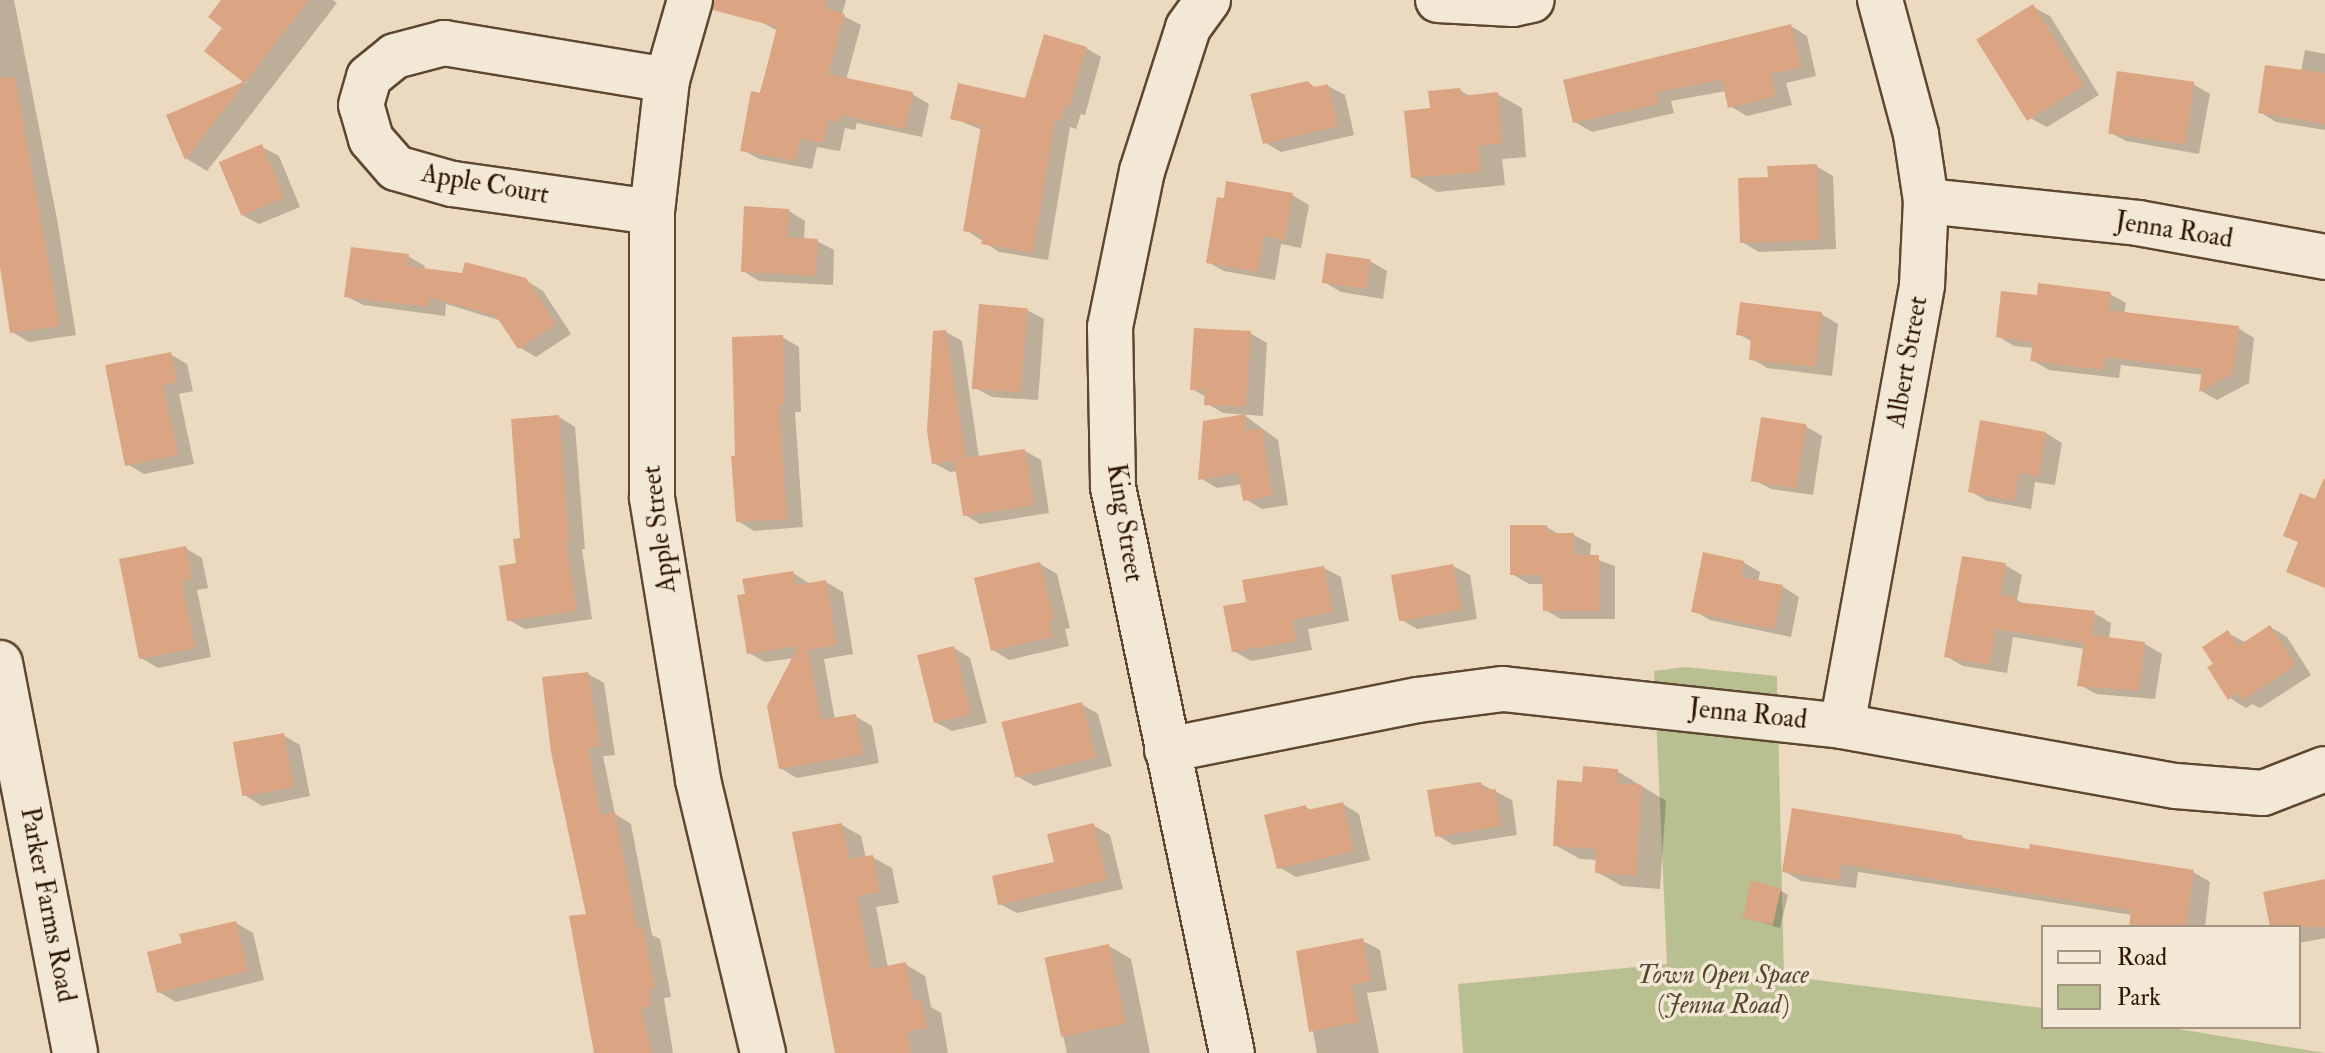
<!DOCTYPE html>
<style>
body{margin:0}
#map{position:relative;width:2325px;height:1053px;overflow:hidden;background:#ecdac0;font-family:"IM FELL Double Pica",serif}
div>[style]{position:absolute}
.green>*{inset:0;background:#b8c092}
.shadow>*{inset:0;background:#0003}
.building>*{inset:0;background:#dba483;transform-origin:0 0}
.roads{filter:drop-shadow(2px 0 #5e4730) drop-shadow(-2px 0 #5e4730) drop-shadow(0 2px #5e4730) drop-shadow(0 -2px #5e4730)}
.minor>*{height:44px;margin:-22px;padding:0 22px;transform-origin:22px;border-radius:22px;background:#f3e7d6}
span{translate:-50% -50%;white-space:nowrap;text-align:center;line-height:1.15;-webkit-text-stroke:7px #f3e7d6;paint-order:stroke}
.street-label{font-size:26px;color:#2e1600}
.park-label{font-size:26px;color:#57492c;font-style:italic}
.legend{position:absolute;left:2041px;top:925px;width:260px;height:104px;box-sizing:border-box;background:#f3e7d6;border:2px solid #a49380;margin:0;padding:10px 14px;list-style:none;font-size:24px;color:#2e1600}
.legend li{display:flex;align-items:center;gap:16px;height:40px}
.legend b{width:40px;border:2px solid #a49380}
</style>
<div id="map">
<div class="green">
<div style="clip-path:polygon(1685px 667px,1777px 676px,1784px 976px,2043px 1008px,2043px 1027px,2166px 1027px,2325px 1053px,1463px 1053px,1458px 984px,1667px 964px,1654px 671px)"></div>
</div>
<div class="shadow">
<div style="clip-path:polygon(0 0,14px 0,57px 219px,76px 335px,29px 342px,12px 332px,0 262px)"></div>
<div style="clip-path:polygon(223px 0,333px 0,337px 3px,207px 171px,187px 159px,169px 116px,247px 82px,207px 51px,225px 27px)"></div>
<div style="clip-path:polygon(764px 0,846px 0,842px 15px,861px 25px,846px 80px,912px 94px,929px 104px,922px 137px,857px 123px,855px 130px,845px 128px,840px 151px,817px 147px,812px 169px,759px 159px,743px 150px,778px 31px,759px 21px)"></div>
<div style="clip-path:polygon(2033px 7px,2050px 16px,2099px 95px,2047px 127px,2030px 118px)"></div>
<div style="clip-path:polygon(1791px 26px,1807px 36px,1816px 76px,1786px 83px,1792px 105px,1747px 116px,1730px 106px,1726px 91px,1671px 101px,1674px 113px,1592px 132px,1575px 122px)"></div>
<div style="clip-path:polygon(1086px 48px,1101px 57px,1085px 115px,1081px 114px,1076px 129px,1070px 127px,1048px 260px,999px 252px,966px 230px,982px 130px,953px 118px,1026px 100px)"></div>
<div style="clip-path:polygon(2305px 50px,2325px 54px,2325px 130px,2276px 122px,2260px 112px,2301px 72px)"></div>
<div style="clip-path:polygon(1308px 83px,1317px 88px,1328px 86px,1345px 95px,1354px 135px,1281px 152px,1264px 142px)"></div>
<div style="clip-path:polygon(2193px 84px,2210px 94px,2199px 154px,2126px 141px,2109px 132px)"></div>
<div style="clip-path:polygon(1460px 90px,1471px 97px,1497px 94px,1522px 108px,1526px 157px,1502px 159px,1505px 185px,1437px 192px,1412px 177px,1433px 110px)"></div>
<div style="clip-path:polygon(262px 147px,279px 156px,300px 207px,259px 224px,242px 215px)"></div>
<div style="clip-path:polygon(1816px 166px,1833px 176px,1836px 249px,1759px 252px,1742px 242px,1770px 179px)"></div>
<div style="clip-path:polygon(1292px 195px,1309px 205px,1301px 248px,1281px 244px,1275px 280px,1224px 271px,1208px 262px)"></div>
<div style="clip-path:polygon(789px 211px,805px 221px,804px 240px,817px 241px,834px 250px,833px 285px,759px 281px,743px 271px)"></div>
<div style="clip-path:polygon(408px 256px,425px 266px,424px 270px,525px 280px,543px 291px,571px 334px,536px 357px,519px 347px,502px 321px,446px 304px,445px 316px,363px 305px,346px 296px)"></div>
<div style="clip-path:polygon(1370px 261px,1387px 271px,1383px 299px,1341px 292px,1324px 282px)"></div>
<div style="clip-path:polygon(2110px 294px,2126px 303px,2124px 314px,2238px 328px,2254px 338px,2249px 383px,2217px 400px,2201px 391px,2204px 375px,2121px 365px,2119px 378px,2049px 370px,2032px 360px,2034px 348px,2014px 346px,1998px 336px,2039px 297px)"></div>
<div style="clip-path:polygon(1027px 310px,1044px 319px,1038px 400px,992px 397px,975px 388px)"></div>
<div style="clip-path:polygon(1821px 314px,1838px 324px,1832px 376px,1767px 368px,1751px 358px,1752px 342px,1739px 334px)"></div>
<div style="clip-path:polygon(946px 332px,962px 341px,979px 458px,1025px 451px,1041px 460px,1049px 513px,980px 524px,965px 515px,958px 471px,950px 472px,934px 463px)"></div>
<div style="clip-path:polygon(1250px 333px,1267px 343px,1263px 416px,1223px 413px,1206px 403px,1206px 397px,1192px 389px)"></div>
<div style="clip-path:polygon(782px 337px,799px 347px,801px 412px,795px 412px,803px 527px,754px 531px,738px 521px,737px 458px)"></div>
<div style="clip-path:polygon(170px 354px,187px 364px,193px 391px,179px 394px,194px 464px,144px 474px,127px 464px)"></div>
<div style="clip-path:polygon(1244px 415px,1278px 440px,1288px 505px,1262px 509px,1245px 499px,1242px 484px,1217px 488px,1200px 478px)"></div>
<div style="clip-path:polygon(559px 417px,575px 427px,585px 549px,582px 549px,592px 619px,525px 629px,509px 620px,522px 540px)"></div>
<div style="clip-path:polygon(1805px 426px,1822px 436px,1813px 495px,1771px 489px,1754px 480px)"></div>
<div style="clip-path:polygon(2046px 433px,2062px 443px,2055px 485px,2035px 482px,2031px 509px,1987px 501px,1970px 491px)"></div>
<div style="clip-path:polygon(1547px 527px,1560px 535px,1574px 535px,1591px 544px,1590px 557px,1615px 566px,1615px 619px,1561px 619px,1545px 610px,1544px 584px,1529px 584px,1512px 574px)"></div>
<div style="clip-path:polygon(185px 548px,202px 558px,208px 588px,197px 590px,211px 657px,158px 668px,141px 658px)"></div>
<div style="clip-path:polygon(1743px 562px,1760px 572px,1758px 582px,1783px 587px,1799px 597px,1791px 637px,1710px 620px,1693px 610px)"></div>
<div style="clip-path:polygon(1040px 564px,1057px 574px,1070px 628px,1065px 629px,1069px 646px,1009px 660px,993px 650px)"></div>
<div style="clip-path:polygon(2005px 565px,2022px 575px,2017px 600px,2026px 605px,2094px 613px,2111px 623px,2109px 639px,2145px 644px,2162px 654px,2155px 699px,2096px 694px,2080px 685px,2085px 649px,2013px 637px,2007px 673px,1963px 666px,1946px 656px)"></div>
<div style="clip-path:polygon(1453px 566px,1470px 575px,1477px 619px,1417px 629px,1400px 619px)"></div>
<div style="clip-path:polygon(1324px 568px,1341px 577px,1349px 621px,1308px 629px,1312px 650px,1251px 661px,1234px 651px,1249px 603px)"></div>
<div style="clip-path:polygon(793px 573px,810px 584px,826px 582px,843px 592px,853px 654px,824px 659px,835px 720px,855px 716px,872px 726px,879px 763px,797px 778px,780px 768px,794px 658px,765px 662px,749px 653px)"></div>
<div style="clip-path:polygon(2270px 627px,2287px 637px,2311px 675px,2260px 708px,2252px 704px,2246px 708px,2230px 698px,2216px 664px,2228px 633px,2246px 643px)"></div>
<div style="clip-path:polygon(954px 648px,970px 658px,987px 723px,952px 731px,935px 722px)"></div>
<div style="clip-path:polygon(588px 674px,604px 683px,615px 755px,603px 756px,615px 814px,631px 824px,652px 935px,660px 939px,671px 997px,664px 998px,673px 1053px,596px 1053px,588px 916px,553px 752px)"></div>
<div style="clip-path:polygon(1081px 704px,1098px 714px,1112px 766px,1034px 786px,1017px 776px)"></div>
<div style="clip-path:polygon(283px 735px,300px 745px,310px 796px,262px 806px,246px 796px)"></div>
<div style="clip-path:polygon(1617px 771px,1666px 801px,1660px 889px,1622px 886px,1597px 872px,1598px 860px,1580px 859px,1555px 845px,1584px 784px)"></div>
<div style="clip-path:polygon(1481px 784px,1512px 800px,1517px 835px,1453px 845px,1437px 835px)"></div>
<div style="clip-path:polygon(1343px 804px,1359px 814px,1370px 860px,1296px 877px,1279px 867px,1306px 807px,1313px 811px)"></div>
<div style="clip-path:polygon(842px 825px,861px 836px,866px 858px,872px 857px,892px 868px,899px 903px,876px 907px,888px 968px,905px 964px,925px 976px,931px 1007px,941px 1013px,948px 1053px,860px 1053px)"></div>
<div style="clip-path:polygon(1093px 825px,1110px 835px,1123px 889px,1017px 913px,1000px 904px,1056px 864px)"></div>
<div style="clip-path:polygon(1970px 842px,2193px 872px,2210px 882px,2205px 927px,2131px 927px,2132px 915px,1858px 872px,1856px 888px,1801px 881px,1784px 871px)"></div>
<div style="clip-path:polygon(2325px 881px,2325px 938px,2299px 943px,2299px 927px,2272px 927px)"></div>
<div style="clip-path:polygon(1780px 890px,1788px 895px,1780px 928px,1744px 917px)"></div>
<div style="clip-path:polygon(236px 923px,253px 933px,264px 980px,176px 1002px,159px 992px,184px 944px)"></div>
<div style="clip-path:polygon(1363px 941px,1380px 950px,1387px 990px,1367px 993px,1379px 1053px,1317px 1053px,1298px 953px)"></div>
<div style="clip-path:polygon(1109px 946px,1131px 959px,1150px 1053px,1067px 1053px,1046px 959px)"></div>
</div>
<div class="building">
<div style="clip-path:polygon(221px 0,309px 0,185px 160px,166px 115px,243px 82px,204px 51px,222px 28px,208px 17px)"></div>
<div style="clip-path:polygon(714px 0,827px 0,825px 8px,845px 14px,828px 74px,913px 92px,905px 129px,840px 115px,839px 122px,828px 120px,824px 143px,800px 139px,796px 161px,740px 151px,751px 91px,760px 93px,777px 27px,713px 10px)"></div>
<div style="left:2033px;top:4px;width:96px;height:67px;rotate:58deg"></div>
<div style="clip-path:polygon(1791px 24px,1801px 67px,1770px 74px,1776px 96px,1728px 108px,1722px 80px,1656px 92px,1659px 104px,1573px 123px,1563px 80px)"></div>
<div style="clip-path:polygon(1044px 34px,1087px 47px,1069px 107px,1065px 106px,1061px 121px,1055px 120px,1033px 253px,981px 244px,983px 235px,963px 231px,981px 126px,950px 119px,958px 83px,1025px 98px)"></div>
<div style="clip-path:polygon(2265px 65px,2325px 73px,2325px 124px,2258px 113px)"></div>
<div style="left:2117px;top:71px;width:78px;height:63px;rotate:8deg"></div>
<div style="clip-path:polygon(15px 77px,60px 326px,10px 333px,0 267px,0 78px)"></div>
<div style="clip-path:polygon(1308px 81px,1314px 87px,1328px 84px,1338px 126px,1263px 144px,1250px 94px)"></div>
<div style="clip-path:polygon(1460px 88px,1461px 96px,1498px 92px,1502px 143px,1478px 146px,1481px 172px,1411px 178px,1404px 111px,1430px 108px,1428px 91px)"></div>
<div style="left:262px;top:144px;width:58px;height:47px;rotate:67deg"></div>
<div style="clip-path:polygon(1817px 164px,1820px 240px,1740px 243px,1738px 178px,1768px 177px,1767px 166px)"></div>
<div style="clip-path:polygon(1226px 181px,1293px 193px,1285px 240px,1264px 236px,1258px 272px,1206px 263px,1217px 197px,1224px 198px)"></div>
<div style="clip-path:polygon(744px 206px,789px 209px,787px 237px,818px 239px,816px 276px,741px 272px)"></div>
<div style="clip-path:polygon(351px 247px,409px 254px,407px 266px,462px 273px,465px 262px,526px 278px,556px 324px,518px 349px,496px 316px,429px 297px,428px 307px,344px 297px)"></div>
<div style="left:1326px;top:253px;width:45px;height:30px;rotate:8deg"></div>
<div style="clip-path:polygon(2038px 283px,2111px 292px,2108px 310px,2239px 326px,2233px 374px,2199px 392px,2202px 369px,2105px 357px,2103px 370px,2030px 361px,2033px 342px,1996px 337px,2001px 291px,2037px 295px)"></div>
<div style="clip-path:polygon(1740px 302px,1822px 312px,1816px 367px,1749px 360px,1751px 337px,1736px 335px)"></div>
<div style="left:979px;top:304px;width:49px;height:85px;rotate:5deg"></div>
<div style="clip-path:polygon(1194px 328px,1251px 331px,1246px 407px,1204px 405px,1205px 390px,1190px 390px)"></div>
<div style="clip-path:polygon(946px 330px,966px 458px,1025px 449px,1034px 505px,963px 516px,954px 461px,932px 464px,927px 431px,933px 331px)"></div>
<div style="clip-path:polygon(783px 335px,784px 404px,779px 404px,787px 519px,736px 522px,731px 456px,735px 456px,732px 337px)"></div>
<div style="clip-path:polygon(171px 352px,177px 382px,163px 385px,178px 455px,125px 466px,105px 365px)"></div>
<div style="clip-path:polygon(1246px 414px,1245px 431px,1262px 428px,1272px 496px,1243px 501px,1238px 473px,1198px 480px,1203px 421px)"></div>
<div style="clip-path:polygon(559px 415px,569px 540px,566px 541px,577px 611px,507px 621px,499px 566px,516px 563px,513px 539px,520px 538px,511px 419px)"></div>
<div style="left:1761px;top:417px;width:46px;height:65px;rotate:9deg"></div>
<div style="clip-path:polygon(1980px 420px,2046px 432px,2039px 477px,2019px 473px,2014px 501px,1968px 492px)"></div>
<div style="clip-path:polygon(2324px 478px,2325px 479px,2325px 588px,2286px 572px,2298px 542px,2283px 536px,2300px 493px,2315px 499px)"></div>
<div style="clip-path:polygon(1510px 525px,1547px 525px,1548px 533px,1574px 533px,1574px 555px,1599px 555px,1599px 611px,1543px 611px,1542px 575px,1510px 575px)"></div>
<div style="clip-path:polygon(186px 546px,192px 579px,182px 581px,195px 648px,139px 659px,119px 559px)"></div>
<div style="clip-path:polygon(1703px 552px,1744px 561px,1741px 577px,1783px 585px,1774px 629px,1691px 612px)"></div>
<div style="clip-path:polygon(1962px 556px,2006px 563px,2000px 595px,2017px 597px,2016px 602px,2095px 611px,2092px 635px,2145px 642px,2139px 691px,2077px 686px,2084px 643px,1996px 629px,1990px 665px,1944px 657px)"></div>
<div style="clip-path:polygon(1040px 562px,1054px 619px,1049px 620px,1053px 637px,991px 651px,974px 578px)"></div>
<div style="left:1453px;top:564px;width:47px;height:63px;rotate:80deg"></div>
<div style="clip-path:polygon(1324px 566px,1333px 612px,1292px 620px,1296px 641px,1232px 652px,1223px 606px,1246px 602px,1242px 580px)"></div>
<div style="clip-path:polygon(793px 571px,796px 585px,826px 580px,837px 645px,808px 650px,821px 720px,856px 714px,863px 754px,779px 769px,767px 706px,798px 646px,747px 654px,737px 595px,745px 594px,742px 579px)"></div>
<div style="clip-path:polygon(2270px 625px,2296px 665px,2242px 700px,2238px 693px,2228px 700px,2207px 667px,2213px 664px,2202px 647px,2228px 630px,2238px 646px)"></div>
<div style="left:954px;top:646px;width:70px;height:38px;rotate:76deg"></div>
<div style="clip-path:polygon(588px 672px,600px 746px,588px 748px,601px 815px,615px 812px,637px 928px,643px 927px,655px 988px,649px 989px,651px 1006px,641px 1008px,652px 1053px,594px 1053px,569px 916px,586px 914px,551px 752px,542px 677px)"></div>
<div style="left:1082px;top:702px;width:57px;height:83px;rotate:76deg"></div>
<div style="left:284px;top:733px;width:55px;height:52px;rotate:80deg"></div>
<div style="clip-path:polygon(1583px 766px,1618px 769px,1617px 783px,1642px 785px,1636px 876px,1595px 873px,1596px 849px,1553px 846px,1557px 780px,1582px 782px)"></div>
<div style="clip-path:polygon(1481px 782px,1484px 790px,1496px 789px,1501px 826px,1435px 837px,1427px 790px)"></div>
<div style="clip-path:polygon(1343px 802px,1354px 851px,1277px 869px,1264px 815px,1306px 805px,1307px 810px)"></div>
<div style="clip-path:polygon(1792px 808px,1961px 835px,1965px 839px,2029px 849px,2030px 844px,2194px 870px,2186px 927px,2129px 927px,2131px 910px,1841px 864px,1839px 880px,1782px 872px)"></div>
<div style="clip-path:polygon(842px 823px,849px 859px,873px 855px,880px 892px,857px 896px,871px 969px,906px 962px,913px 1001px,921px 999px,927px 1028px,907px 1032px,911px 1053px,835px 1053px,792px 832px)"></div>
<div style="clip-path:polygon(1094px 823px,1107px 880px,998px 905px,992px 876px,1054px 862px,1047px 834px)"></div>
<div style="clip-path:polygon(2325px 879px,2325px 927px,2270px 927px,2263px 892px)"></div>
<div style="left:1751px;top:881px;width:31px;height:38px;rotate:13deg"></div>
<div style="clip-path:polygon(236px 921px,248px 971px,157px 993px,147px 952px,182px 943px,179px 934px)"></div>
<div style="clip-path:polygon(1363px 938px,1371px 981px,1352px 984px,1359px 1022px,1309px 1032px,1296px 951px)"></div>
<div style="left:1109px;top:944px;width:81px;height:66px;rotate:78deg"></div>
</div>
<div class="roads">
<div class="minor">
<div style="left:690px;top:0;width:83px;rotate:106deg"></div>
<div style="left:667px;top:80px;width:133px;rotate:96.5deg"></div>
<div style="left:652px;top:212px;width:286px;rotate:90deg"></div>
<div style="left:652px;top:498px;width:286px;rotate:80.7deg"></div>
<div style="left:698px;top:780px;width:281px;rotate:76.6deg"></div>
<div style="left:1208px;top:0;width:34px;rotate:126deg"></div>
<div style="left:1188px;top:28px;width:150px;rotate:107.8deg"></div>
<div style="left:1142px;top:171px;width:159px;rotate:101.6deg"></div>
<div style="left:1110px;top:327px;width:160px;rotate:88.9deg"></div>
<div style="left:1113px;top:487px;width:578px;rotate:78.13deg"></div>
<div style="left:1438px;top:0;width:75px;rotate:3.1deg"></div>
<div style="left:1513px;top:4px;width:19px;rotate:-12deg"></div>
<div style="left:1926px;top:201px;width:213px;rotate:5.9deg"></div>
<div style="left:2138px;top:223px;width:190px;rotate:10.3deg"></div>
<div style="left:652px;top:212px;width:202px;rotate:-172deg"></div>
<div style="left:452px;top:184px;width:58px;rotate:-164.1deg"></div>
<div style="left:396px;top:168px;width:38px;rotate:-131deg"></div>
<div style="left:371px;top:139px;width:35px;rotate:-106deg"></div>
<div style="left:361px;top:105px;width:29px;rotate:-74deg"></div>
<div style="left:369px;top:77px;width:33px;rotate:-39deg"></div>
<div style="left:395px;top:56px;width:51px;rotate:-14.9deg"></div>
<div style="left:444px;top:43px;width:226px;rotate:9.4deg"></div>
<div style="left:0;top:663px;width:397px;rotate:79.1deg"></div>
<div style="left:1842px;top:726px;width:448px;rotate:-79.7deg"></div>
<div style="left:1922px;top:285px;width:84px;rotate:-87.3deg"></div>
<div style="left:1926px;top:201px;width:68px;rotate:-98.5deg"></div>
<div style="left:1916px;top:134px;width:139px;rotate:-105deg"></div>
<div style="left:1167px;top:750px;width:256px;rotate:-11.3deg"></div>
<div style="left:1418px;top:700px;width:86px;rotate:-7.4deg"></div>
<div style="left:1503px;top:689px;width:341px;rotate:6.2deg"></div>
<div style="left:1842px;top:726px;width:339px;rotate:10.2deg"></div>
<div style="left:2176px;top:786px;width:87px;rotate:4.6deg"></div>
<div style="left:2263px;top:793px;width:66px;rotate:-21.2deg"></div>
</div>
</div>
<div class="street-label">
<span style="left:485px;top:185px;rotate:10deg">Apple Court</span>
<span style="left:2174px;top:231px;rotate:9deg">Jenna Road</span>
<span style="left:1908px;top:362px;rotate:-80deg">Albert Street</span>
<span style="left:1124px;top:523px;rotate:81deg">King Street</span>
<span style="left:660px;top:529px;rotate:-97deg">Apple Street</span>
<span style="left:1748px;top:715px;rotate:6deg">Jenna Road</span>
<span style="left:47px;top:905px;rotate:79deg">Parker Farms Road</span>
</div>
<div class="park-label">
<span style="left:1723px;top:991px">Town Open Space<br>(Jenna Road)</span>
</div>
<ul class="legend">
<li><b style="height:10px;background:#f3e7d6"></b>Road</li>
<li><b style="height:22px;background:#b8c092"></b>Park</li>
</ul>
</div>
